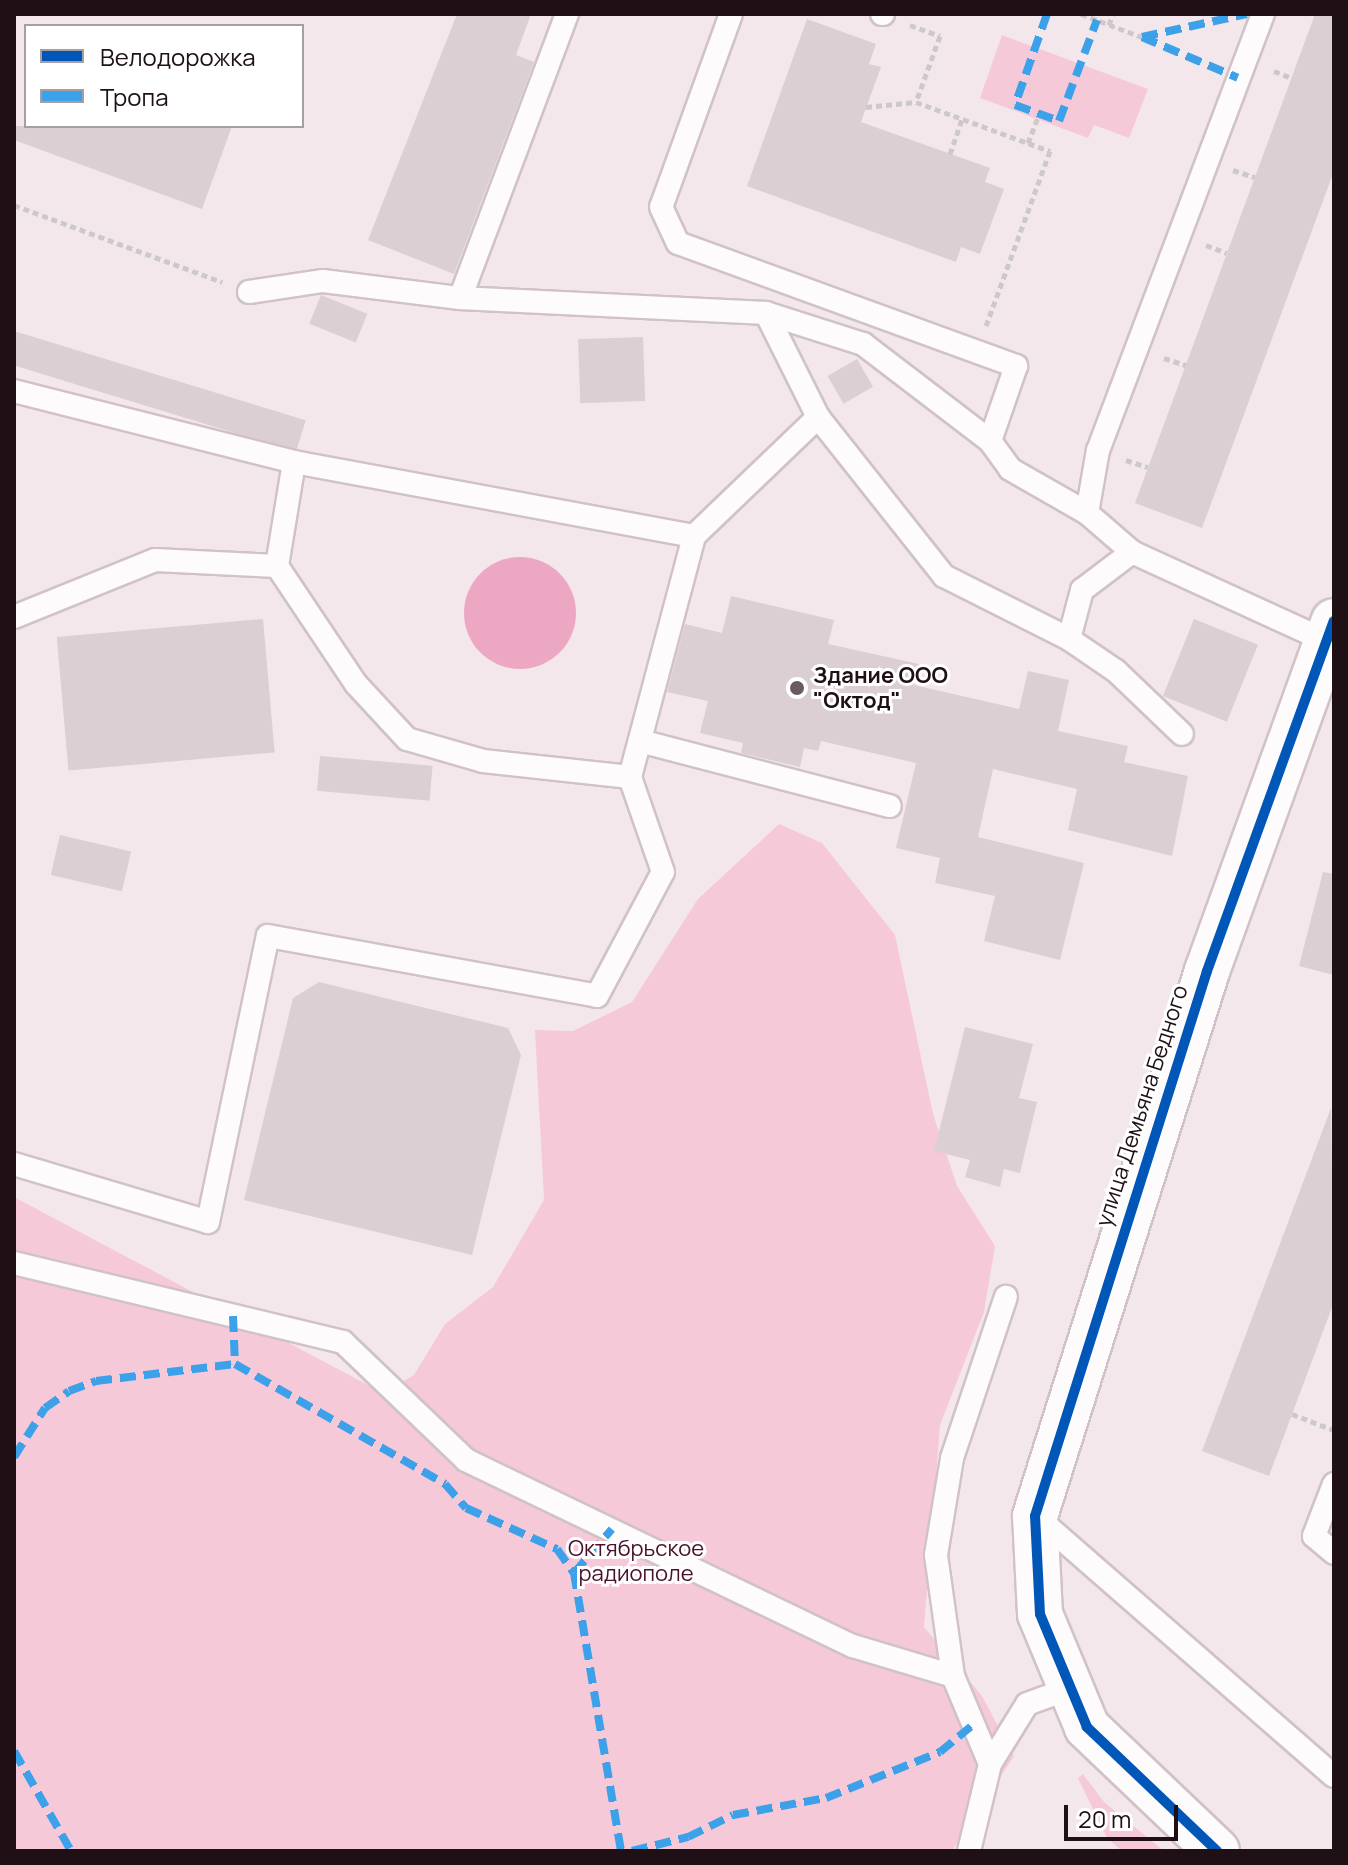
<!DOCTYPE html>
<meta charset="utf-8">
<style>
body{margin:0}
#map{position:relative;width:1348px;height:1865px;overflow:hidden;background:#f4e7eb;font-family:Manrope,sans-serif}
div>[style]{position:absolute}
.green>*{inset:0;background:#f6c9d9}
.water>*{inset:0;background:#eca7c3}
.round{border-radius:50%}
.building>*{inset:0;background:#dccfd3;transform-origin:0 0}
.path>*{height:5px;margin-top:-2.5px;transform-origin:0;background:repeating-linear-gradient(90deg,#cdc9ca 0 6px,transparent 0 10px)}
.roads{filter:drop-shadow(2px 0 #d0c2c7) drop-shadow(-2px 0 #d0c2c7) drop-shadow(0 2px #d0c2c7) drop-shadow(0 -2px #d0c2c7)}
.service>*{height:22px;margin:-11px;padding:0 11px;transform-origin:11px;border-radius:11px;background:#fdfbfc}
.tertiary>*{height:44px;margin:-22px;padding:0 22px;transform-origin:22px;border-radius:22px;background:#fdfbfc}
.quiet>*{height:8px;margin-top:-4px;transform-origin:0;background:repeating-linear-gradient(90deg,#3da1ea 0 16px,transparent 0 24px)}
.cycleway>*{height:10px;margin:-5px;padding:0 5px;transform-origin:5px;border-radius:5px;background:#0057b8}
.dots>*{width:22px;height:22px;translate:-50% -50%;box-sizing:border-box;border:4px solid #fff;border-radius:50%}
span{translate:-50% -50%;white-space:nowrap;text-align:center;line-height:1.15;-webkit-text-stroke:6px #fff;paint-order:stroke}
.poi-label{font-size:22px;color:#1e1015;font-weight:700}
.left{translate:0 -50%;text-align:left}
.street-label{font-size:22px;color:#1e1015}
.park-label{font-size:22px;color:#49102c}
.frame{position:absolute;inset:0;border:16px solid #1e1015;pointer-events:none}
.legend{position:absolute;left:24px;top:24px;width:280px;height:104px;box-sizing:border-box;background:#fff;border:2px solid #a59fa1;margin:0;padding:10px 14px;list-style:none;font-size:24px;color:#1e1015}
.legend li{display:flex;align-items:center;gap:16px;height:40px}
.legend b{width:40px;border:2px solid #a59fa1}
.scale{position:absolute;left:1064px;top:1805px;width:114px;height:36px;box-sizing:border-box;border:4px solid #1e1015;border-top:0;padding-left:10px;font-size:24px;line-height:28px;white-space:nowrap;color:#1e1015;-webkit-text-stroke:6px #fff;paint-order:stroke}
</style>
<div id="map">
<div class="green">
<div style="clip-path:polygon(1002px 35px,1148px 89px,1129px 138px,1094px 125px,1088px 138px,980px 98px)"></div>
<div style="clip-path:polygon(779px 824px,822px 843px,895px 935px,933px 1114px,957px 1186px,995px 1246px,984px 1312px,940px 1425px,924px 1627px,982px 1696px,1014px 1756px,952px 1851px,14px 1851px,14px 1197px,383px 1393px,414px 1375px,445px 1324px,493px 1287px,544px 1200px,535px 1030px,573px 1031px,632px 1002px,698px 899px)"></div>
<div style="clip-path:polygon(1083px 1774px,1104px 1802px,1164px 1851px,1122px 1851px,1107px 1838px,1078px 1778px)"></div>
</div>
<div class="water">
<div class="round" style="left:464px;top:557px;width:112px;height:112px"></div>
</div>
<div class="building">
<div style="clip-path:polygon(457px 14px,531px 14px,516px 55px,534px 62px,454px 274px,368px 240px)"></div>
<div style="clip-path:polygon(1315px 14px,1334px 14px,1334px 171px,1202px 528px,1135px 503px)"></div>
<div style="clip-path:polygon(807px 19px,876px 44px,869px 64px,881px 67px,861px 122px,990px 168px,985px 182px,1004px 189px,980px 254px,961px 247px,956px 262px,747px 186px)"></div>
<div style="clip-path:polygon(14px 126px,232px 126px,202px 209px,14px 140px)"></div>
<div style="left:321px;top:295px;width:50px;height:31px;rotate:22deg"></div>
<div style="left:14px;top:331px;width:305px;height:33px;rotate:17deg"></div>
<div style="left:643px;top:337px;width:64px;height:65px;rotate:88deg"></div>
<div style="left:857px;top:359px;width:32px;height:34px;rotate:60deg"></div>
<div style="clip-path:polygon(731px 596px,834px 620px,828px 644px,919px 664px,914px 685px,1019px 709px,1028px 671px,1069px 680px,1058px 731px,1128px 746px,1124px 762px,1188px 776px,1172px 856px,1068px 830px,1077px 789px,993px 769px,978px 837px,1084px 863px,1060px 960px,984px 941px,995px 896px,935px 883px,940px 858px,896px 848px,916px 763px,821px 741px,818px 751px,804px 748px,800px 767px,741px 753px,743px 743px,700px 733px,708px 701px,667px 692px,685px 624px,722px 633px)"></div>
<div style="left:263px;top:619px;width:134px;height:207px;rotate:85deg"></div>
<div style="left:1194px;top:619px;width:69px;height:83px;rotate:22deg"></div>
<div style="left:320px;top:756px;width:113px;height:35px;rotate:5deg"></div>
<div style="left:60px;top:835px;width:73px;height:41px;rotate:13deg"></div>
<div style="clip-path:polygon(1323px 872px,1334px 874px,1334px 975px,1299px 966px)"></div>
<div style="clip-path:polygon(319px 982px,508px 1028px,521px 1055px,472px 1255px,244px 1200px,293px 998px)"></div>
<div style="clip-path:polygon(965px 1027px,1033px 1044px,1019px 1098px,1037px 1102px,1020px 1173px,1004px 1169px,1000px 1187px,965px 1177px,970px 1160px,934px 1151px)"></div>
<div style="clip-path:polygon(1331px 1108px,1334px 1302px,1269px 1476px,1202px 1451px)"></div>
</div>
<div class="path">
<div style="left:1081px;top:14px;width:65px;rotate:20.7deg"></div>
<div style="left:910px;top:25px;width:32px;rotate:20deg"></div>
<div style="left:940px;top:36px;width:70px;rotate:110deg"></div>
<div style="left:916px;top:102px;width:143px;rotate:20.1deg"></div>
<div style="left:1050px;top:151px;width:186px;rotate:110.1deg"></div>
<div style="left:1109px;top:25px;width:12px;rotate:-70deg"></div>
<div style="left:1274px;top:71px;width:19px;rotate:21deg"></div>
<div style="left:866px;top:107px;width:50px;rotate:-5.7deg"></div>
<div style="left:1028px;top:143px;width:31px;rotate:-69deg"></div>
<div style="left:950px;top:154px;width:37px;rotate:-71deg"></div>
<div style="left:1233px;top:170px;width:23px;rotate:18deg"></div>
<div style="left:14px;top:205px;width:222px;rotate:20.3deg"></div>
<div style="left:1206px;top:245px;width:22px;rotate:21deg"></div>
<div style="left:1164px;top:358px;width:23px;rotate:18deg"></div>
<div style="left:1126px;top:460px;width:23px;rotate:18deg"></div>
<div style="left:1292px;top:1414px;width:45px;rotate:20.9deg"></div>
</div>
<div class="roads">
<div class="service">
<div style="left:567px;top:14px;width:303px;rotate:110.6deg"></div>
<div style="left:460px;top:298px;width:306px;rotate:2.8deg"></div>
<div style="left:766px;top:313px;width:102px;rotate:17.7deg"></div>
<div style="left:863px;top:344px;width:160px;rotate:37.4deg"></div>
<div style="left:731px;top:14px;width:205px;rotate:109.9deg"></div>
<div style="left:661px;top:207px;width:40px;rotate:65deg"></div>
<div style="left:678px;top:243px;width:360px;rotate:20deg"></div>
<div style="left:1016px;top:366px;width:79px;rotate:109.1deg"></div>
<div style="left:990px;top:441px;width:34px;rotate:54deg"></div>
<div style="left:1010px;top:469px;width:89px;rotate:29.7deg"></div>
<div style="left:882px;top:14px;width:1px"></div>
<div style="left:1263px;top:14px;width:466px;rotate:110.7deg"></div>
<div style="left:1098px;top:450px;width:64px;rotate:99.9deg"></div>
<div style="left:1087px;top:513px;width:60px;rotate:40.9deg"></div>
<div style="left:1132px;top:552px;width:213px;rotate:24.6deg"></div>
<div style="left:249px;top:292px;width:75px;rotate:-8.5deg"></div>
<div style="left:323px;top:281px;width:138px;rotate:7.1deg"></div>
<div style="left:766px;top:313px;width:116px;rotate:63.4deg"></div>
<div style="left:818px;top:417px;width:203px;rotate:51.6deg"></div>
<div style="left:944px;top:576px;width:140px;rotate:26.7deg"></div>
<div style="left:1069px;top:639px;width:57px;rotate:34.2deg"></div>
<div style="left:1116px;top:671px;width:91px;rotate:43.7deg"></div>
<div style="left:14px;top:391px;width:289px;rotate:14.2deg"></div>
<div style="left:294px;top:462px;width:407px;rotate:10.5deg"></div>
<div style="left:694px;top:536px;width:172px;rotate:-43.8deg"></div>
<div style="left:277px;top:566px;width:142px;rotate:56.2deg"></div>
<div style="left:356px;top:684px;width:75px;rotate:47.2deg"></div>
<div style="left:407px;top:739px;width:79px;rotate:16.1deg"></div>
<div style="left:483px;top:761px;width:148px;rotate:6.2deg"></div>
<div style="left:14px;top:617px;width:152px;rotate:-22deg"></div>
<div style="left:155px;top:560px;width:122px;rotate:2.8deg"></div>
<div style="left:277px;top:566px;width:105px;rotate:-80.7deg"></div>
<div style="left:1069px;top:639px;width:51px;rotate:-75.1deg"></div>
<div style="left:1082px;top:590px;width:63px;rotate:-37.2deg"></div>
<div style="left:640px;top:741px;width:258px;rotate:14.6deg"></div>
<div style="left:14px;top:1164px;width:202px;rotate:16.6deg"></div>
<div style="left:208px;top:1222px;width:292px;rotate:-78.2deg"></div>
<div style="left:268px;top:936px;width:334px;rotate:10.3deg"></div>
<div style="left:597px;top:996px;width:140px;rotate:-62deg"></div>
<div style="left:663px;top:872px;width:101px;rotate:-109.2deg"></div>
<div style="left:630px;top:777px;width:249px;rotate:-75.1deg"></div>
<div style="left:14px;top:1263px;width:338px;rotate:13.5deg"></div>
<div style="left:343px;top:1342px;width:170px;rotate:43.8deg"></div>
<div style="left:466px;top:1460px;width:429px;rotate:25.7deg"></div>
<div style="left:853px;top:1646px;width:104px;rotate:16.7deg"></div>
<div style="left:1334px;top:1484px;width:56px;rotate:111deg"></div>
<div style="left:1314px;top:1536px;width:26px;rotate:40deg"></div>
<div style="left:1039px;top:1519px;width:391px;rotate:41.1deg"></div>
<div style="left:990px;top:1764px;width:70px;rotate:-58.3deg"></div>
<div style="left:1027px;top:1704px;width:44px;rotate:-20.1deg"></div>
<div style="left:969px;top:1851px;width:89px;rotate:-76.4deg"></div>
<div style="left:990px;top:1764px;width:95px;rotate:-112.8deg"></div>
<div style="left:953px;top:1676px;width:122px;rotate:-98deg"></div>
<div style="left:936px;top:1555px;width:98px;rotate:-80.6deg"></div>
<div style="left:952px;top:1458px;width:170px;rotate:-71.5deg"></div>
</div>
<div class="tertiary">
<div style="left:1217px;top:1851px;width:180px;rotate:-136.4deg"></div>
<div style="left:1087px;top:1727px;width:122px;rotate:-112.6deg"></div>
<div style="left:1040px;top:1614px;width:98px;rotate:-92.9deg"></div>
<div style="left:1035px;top:1516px;width:571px;rotate:-72.48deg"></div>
<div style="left:1207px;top:971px;width:372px;rotate:-70.1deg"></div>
</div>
</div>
<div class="quiet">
<div style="left:1047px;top:14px;width:96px;rotate:109.4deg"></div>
<div style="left:1015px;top:105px;width:47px;rotate:20deg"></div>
<div style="left:1059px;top:121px;width:108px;rotate:-69.4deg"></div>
<div style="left:1142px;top:37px;width:107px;rotate:-12.4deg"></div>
<div style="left:1142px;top:37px;width:104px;rotate:23.1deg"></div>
<div style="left:233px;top:1316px;width:48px;rotate:87.6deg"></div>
<div style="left:14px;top:1457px;width:58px;rotate:-57.7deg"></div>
<div style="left:45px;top:1408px;width:29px;rotate:-35deg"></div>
<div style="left:69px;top:1391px;width:29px;rotate:-20deg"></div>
<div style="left:96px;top:1381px;width:140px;rotate:-7deg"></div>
<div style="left:235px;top:1364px;width:242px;rotate:29.7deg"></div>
<div style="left:445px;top:1484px;width:32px;rotate:49deg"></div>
<div style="left:466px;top:1508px;width:100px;rotate:24.3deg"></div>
<div style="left:557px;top:1549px;width:29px;rotate:55deg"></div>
<div style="left:574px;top:1573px;width:282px;rotate:80.4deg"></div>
<div style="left:574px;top:1573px;width:58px;rotate:-49.2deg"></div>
<div style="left:14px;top:1751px;width:115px;rotate:60.3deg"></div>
<div style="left:632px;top:1851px;width:58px;rotate:-14deg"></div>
<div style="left:688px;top:1837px;width:50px;rotate:-26.1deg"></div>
<div style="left:733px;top:1815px;width:95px;rotate:-10.4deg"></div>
<div style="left:826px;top:1798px;width:123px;rotate:-22deg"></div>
<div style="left:940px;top:1752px;width:44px;rotate:-39.5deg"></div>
</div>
<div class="cycleway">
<div style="left:1217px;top:1851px;width:180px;rotate:-136.4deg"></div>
<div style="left:1087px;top:1727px;width:122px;rotate:-112.6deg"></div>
<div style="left:1040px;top:1614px;width:98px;rotate:-92.9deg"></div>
<div style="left:1035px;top:1516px;width:571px;rotate:-72.48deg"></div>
<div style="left:1207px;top:971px;width:372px;rotate:-70.1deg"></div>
</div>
<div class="dots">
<div style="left:797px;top:688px;background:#695b60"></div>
</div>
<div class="poi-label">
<span class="left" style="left:813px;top:688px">Здание ООО<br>"Октод"</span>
</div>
<div class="street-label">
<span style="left:1142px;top:1106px;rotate:-72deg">улица Демьяна Бедного</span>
</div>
<div class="park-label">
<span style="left:636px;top:1561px">Октябрьское<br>радиополе</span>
</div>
<div class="frame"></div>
<ul class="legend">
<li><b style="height:10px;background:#0057b8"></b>Велодорожка</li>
<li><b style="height:10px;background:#3da1ea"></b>Тропа</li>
</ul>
<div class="scale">20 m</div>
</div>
